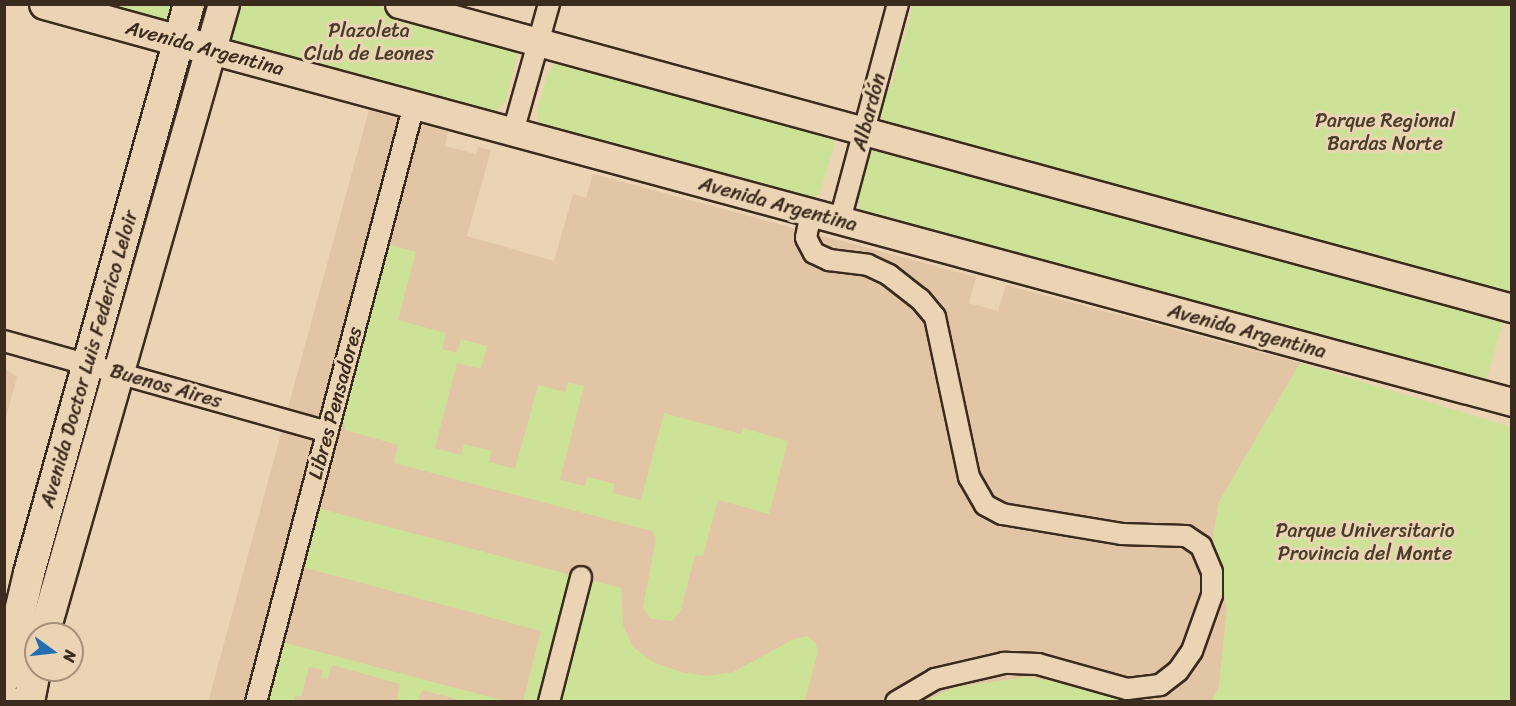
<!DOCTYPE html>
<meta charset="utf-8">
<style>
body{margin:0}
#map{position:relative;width:1516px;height:706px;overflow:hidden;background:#ebd4b4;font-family:Sriracha,sans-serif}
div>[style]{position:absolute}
.built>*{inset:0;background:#e2c5a4}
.green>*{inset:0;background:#cce297}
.roads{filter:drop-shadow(2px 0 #3b2a1e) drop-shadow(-2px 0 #3b2a1e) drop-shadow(0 2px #3b2a1e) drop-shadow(0 -2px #3b2a1e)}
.street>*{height:20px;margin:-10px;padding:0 10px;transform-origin:10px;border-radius:10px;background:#ebd4b4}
.secondary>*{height:27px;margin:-13.5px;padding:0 13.5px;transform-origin:13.5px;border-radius:13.5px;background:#ebd4b4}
.primary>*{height:30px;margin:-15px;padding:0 15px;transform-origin:15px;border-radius:15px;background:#ebd4b4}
span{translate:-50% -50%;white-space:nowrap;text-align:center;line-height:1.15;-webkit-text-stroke:6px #ebd4b4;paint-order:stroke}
.park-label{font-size:20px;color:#4a3c2a}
.street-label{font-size:20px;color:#3b2a1e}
.frame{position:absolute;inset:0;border:6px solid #3b2a1e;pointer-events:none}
.north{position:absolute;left:24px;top:622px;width:60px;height:60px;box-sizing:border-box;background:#ebd4b4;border:2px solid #a59078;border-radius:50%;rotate:105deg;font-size:16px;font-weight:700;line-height:24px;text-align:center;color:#3b2a1e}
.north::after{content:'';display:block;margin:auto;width:21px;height:27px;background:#1f6fb2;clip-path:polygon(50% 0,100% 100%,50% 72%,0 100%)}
</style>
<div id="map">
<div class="built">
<div style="clip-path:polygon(369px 110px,448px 132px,445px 146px,476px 154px,478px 147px,491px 150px,467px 236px,554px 261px,573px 194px,586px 198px,593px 174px,976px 277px,969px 303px,998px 311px,1006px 285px,1300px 363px,1219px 502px,1213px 536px,1227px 609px,1219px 686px,1215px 697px,1211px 701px,1129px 701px,1069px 684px,1026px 677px,955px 687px,925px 702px,208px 702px)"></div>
<div style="clip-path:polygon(5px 369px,17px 377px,5px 421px,4px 369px)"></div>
</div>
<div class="green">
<div style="clip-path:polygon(87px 5px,177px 5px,166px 22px)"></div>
<div style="clip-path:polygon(236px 5px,373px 5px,507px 42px,515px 47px,517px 56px,505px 102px,494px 113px,230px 42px)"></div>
<div style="clip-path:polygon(913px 5px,1511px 5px,1511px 298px,887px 125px,880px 116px,880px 105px,892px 84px)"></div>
<div style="clip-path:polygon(558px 60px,831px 133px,834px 147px,819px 195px,808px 200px,539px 126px,537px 113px,547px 74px)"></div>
<div style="clip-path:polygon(875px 147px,1504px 316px,1485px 386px,861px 213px,858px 198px,869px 155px)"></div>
<div style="clip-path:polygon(387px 244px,416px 252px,398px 320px,446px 333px,442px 349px,457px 353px,461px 339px,487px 346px,481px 369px,457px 363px,435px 448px,461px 455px,464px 444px,492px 451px,489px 462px,515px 469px,538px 385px,565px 392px,568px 382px,584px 386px,560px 480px,585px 486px,588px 477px,615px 484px,613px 493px,641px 500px,664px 413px,741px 434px,743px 428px,788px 441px,769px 514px,718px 500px,703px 556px,695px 555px,681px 610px,672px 621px,651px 619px,643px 607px,656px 538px,652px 531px,394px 463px,398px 445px,345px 430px,342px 416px)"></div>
<div style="clip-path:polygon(1300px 363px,1511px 427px,1511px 701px,1211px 702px,1219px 686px,1227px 609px,1213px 536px,1219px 502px)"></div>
<div style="clip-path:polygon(317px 508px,621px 588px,623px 625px,633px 647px,655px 663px,681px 672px,707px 676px,733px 672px,794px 639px,807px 636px,815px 642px,818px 651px,805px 701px,523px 701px,541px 631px,302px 567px)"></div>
<div style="clip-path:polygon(282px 642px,505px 701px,463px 701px,422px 690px,418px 701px,408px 701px,397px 699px,400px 684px,332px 665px,327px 679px,321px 678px,323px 670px,309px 667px,301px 697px,296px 695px,294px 701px,266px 702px)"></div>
<div style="clip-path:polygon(1026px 677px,1069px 684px,1129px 701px,925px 701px,955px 687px)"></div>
</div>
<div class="roads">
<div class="street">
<div style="left:513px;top:132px;width:133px;rotate:-74.3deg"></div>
<div style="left:811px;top:212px;width:26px;rotate:101deg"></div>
<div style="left:806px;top:238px;width:17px;rotate:62deg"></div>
<div style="left:814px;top:253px;width:17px;rotate:25deg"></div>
<div style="left:829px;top:260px;width:39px;rotate:7deg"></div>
<div style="left:868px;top:265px;width:23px;rotate:25deg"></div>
<div style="left:889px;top:275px;width:39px;rotate:38deg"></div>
<div style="left:920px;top:299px;width:23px;rotate:50deg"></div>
<div style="left:935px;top:317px;width:164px;rotate:78deg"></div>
<div style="left:969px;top:477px;width:32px;rotate:60deg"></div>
<div style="left:985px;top:505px;width:19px;rotate:28deg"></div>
<div style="left:1002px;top:514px;width:121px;rotate:9.5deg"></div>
<div style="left:1121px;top:534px;width:65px;rotate:1.8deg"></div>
<div style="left:1186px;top:536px;width:18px;rotate:34deg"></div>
<div style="left:1201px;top:546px;width:28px;rotate:67deg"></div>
<div style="left:1212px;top:572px;width:23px;rotate:90deg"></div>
<div style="left:1212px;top:595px;width:59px;rotate:109.7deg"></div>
<div style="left:1192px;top:651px;width:24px;rotate:125deg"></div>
<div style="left:1178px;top:671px;width:23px;rotate:142deg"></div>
<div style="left:1160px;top:685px;width:33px;rotate:173deg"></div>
<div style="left:1127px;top:689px;width:92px;rotate:-164.3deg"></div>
<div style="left:1038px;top:664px;width:34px;rotate:-178deg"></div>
<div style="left:1004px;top:663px;width:71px;rotate:166.9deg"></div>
<div style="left:935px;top:679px;width:45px;rotate:149.5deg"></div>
<div style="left:840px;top:220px;width:224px;rotate:-75deg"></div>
<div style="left:4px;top:341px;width:336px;rotate:15.7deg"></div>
<div style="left:4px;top:696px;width:22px;rotate:16deg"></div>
<div style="left:256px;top:702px;width:618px;rotate:-75.18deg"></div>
<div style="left:549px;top:702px;width:129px;rotate:-75.6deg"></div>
</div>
<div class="secondary">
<div style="left:399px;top:4px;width:1154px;rotate:15.28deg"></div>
<div style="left:211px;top:50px;width:1348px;rotate:15.14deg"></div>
</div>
<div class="primary">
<div style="left:45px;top:4px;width:158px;rotate:15.4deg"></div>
<div style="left:44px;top:634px;width:655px;rotate:-74.05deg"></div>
<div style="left:4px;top:679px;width:109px;rotate:-76.7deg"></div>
<div style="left:29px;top:573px;width:591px;rotate:-74.29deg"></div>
<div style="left:29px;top:702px;width:36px;rotate:-79deg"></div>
</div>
</div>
<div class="park-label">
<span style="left:369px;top:42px">Plazoleta<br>Club de Leones</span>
<span style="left:1385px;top:132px">Parque Regional<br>Bardas Norte</span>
<span style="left:1365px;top:542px">Parque Universitario<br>Provincia del Monte</span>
</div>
<div class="street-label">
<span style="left:205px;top:48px;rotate:15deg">Avenida Argentina</span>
<span style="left:869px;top:112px;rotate:-75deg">Albardón</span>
<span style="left:778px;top:204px;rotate:15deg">Avenida Argentina</span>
<span style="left:1247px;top:331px;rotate:15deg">Avenida Argentina</span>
<span style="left:89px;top:359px;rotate:-74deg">Avenida Doctor Luis Federico Leloir</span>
<span style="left:166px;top:386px;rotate:16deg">Buenos Aires</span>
<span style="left:335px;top:403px;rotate:-75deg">Libres Pensadores</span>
</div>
<div class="frame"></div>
<div class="north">N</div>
</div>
